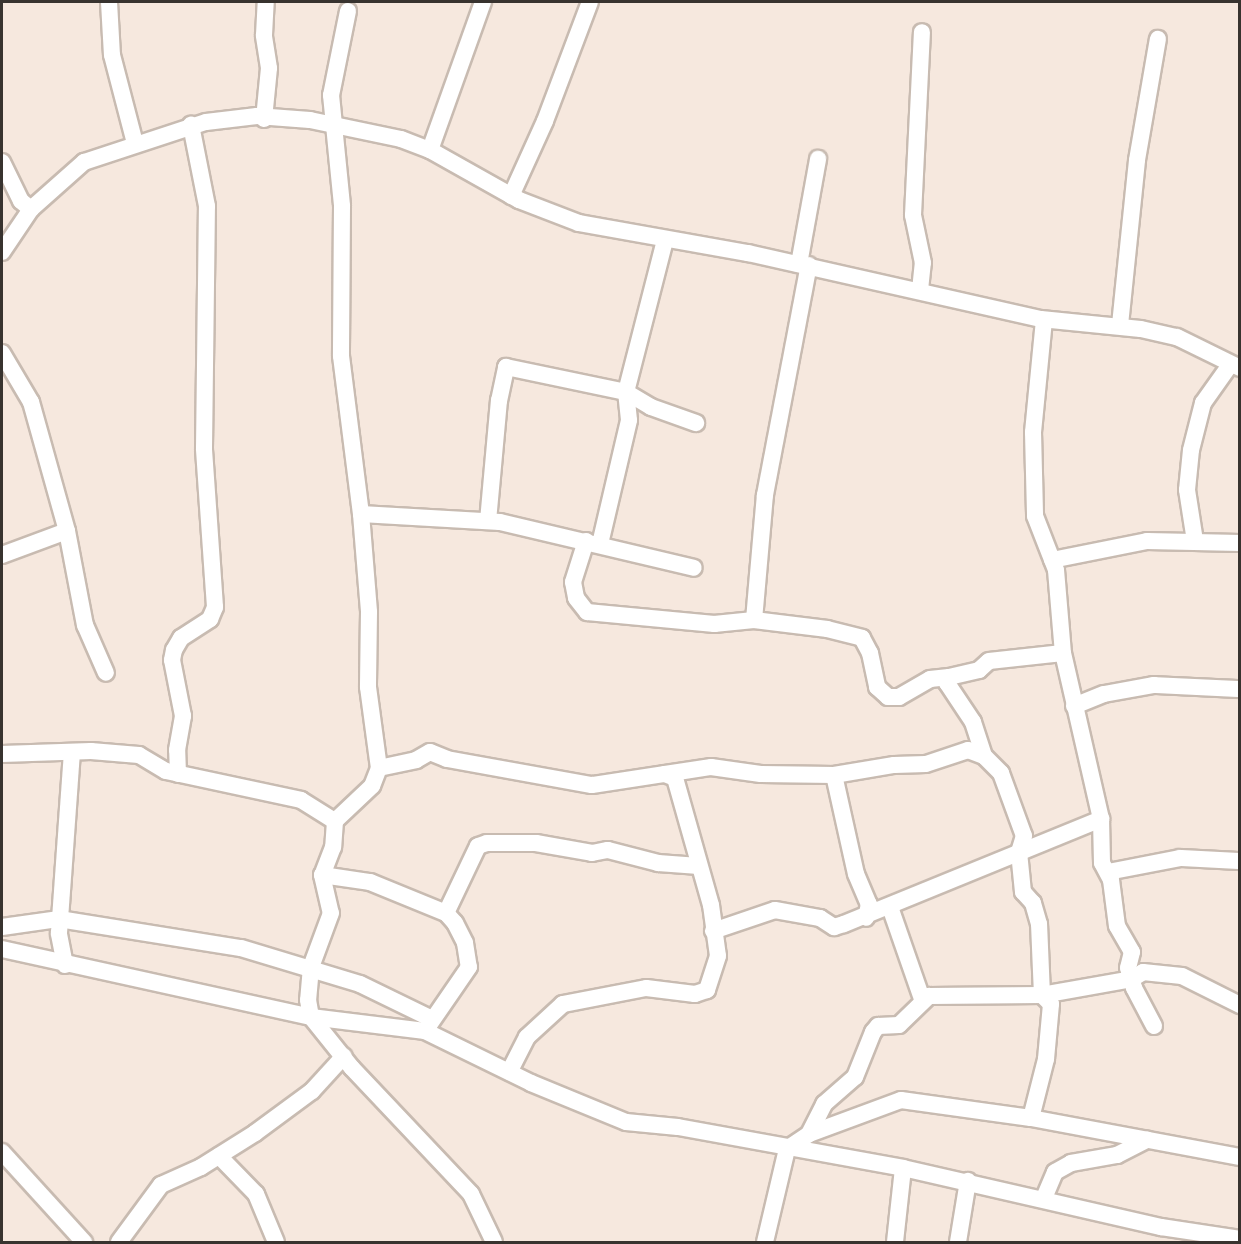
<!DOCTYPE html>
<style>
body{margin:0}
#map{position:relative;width:1241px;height:1244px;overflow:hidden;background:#f6e8de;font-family:"Alegreya Sans",sans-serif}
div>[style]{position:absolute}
.roads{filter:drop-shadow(2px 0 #c8bbb1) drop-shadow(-2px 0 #c8bbb1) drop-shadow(0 2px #c8bbb1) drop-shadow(0 -2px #c8bbb1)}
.minor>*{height:16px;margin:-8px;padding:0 8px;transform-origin:8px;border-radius:8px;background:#fff}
span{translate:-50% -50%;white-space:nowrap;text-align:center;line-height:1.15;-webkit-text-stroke:6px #fff;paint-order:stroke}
.frame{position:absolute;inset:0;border:3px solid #38332f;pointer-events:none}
</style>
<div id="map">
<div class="roads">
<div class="minor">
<div style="left:109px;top:2px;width:53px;rotate:86.8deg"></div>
<div style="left:112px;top:55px;width:91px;rotate:75.4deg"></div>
<div style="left:348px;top:11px;width:86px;rotate:101.4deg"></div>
<div style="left:331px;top:95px;width:112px;rotate:84.3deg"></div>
<div style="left:342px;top:206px;width:150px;rotate:90.4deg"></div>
<div style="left:341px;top:356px;width:159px;rotate:82.8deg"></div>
<div style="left:361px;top:514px;width:98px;rotate:85.3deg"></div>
<div style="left:369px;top:612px;width:75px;rotate:90.8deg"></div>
<div style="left:368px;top:687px;width:82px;rotate:82.3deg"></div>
<div style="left:379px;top:768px;width:19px;rotate:111deg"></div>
<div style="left:372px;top:786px;width:51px;rotate:136.6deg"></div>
<div style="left:335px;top:821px;width:26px;rotate:94deg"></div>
<div style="left:333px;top:847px;width:30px;rotate:111deg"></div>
<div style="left:322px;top:875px;width:39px;rotate:77deg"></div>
<div style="left:331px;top:913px;width:58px;rotate:110.3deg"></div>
<div style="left:311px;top:967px;width:33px;rotate:95deg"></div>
<div style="left:308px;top:1000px;width:17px;rotate:80deg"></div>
<div style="left:311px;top:1017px;width:65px;rotate:51.2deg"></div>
<div style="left:352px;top:1068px;width:173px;rotate:46.6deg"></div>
<div style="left:471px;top:1194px;width:53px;rotate:64.4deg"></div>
<div style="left:264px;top:119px;width:51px;rotate:-84.4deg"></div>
<div style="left:269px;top:68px;width:33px;rotate:-99deg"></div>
<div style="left:264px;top:35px;width:33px;rotate:-87deg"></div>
<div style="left:430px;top:150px;width:157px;rotate:-70.3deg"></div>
<div style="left:2px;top:162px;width:43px;rotate:64deg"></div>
<div style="left:21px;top:201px;width:13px;rotate:39deg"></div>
<div style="left:511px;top:196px;width:82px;rotate:-65.6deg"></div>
<div style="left:545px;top:121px;width:127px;rotate:-69.3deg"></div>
<div style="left:2px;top:252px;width:52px;rotate:-56deg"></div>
<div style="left:31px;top:209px;width:71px;rotate:-41.6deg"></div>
<div style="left:84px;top:162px;width:128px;rotate:-18.2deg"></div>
<div style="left:206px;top:122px;width:51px;rotate:-6.7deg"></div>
<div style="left:257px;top:116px;width:53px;rotate:4.3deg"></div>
<div style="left:310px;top:120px;width:93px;rotate:11.8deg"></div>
<div style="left:401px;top:139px;width:31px;rotate:21deg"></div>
<div style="left:430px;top:150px;width:102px;rotate:29.3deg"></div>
<div style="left:519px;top:200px;width:64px;rotate:21deg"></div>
<div style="left:579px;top:223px;width:172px;rotate:10.1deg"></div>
<div style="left:748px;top:253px;width:300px;rotate:12.7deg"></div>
<div style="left:1041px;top:319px;width:100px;rotate:5.7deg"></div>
<div style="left:1141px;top:329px;width:37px;rotate:13deg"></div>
<div style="left:1177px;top:337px;width:70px;rotate:26.2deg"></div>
<div style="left:799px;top:264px;width:107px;rotate:-79.7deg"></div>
<div style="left:920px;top:290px;width:27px;rotate:-84deg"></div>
<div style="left:923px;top:263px;width:49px;rotate:-101.8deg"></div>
<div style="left:913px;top:215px;width:183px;rotate:-87.2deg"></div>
<div style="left:1044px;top:320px;width:113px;rotate:95.6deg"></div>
<div style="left:1033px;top:432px;width:84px;rotate:88.6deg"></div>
<div style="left:1035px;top:516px;width:58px;rotate:68.7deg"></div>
<div style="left:1056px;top:570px;width:83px;rotate:85.2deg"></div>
<div style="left:1063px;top:653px;width:170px;rotate:77.1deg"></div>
<div style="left:1101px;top:819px;width:44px;rotate:88.7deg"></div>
<div style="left:1102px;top:863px;width:19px;rotate:62deg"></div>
<div style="left:1111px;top:880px;width:46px;rotate:82.6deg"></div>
<div style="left:1117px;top:926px;width:30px;rotate:60deg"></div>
<div style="left:1132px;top:952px;width:16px;rotate:104deg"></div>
<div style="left:1128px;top:968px;width:21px;rotate:73deg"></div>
<div style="left:1134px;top:988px;width:43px;rotate:62.2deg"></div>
<div style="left:1120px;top:325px;width:166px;rotate:-84.1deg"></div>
<div style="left:1137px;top:160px;width:123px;rotate:-80.2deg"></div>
<div style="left:2px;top:353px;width:57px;rotate:59.4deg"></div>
<div style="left:31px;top:402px;width:134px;rotate:74.4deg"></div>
<div style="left:67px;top:531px;width:96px;rotate:79.2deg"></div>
<div style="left:85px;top:625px;width:52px;rotate:66.4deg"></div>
<div style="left:361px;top:514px;width:139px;rotate:3.3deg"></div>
<div style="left:500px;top:522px;width:199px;rotate:13.3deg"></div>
<div style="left:488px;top:521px;width:121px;rotate:-84.8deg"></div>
<div style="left:499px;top:401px;width:35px;rotate:-78deg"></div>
<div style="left:506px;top:367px;width:123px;rotate:11.8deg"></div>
<div style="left:626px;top:392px;width:29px;rotate:31deg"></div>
<div style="left:651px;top:407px;width:48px;rotate:19.6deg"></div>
<div style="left:586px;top:541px;width:43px;rotate:107.6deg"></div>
<div style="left:573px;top:582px;width:16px;rotate:79deg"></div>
<div style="left:576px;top:598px;width:18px;rotate:52deg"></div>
<div style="left:587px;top:612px;width:128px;rotate:5.4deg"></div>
<div style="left:714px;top:624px;width:40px;rotate:-5.7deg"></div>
<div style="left:754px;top:620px;width:74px;rotate:7deg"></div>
<div style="left:827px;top:629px;width:36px;rotate:14deg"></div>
<div style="left:862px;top:638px;width:17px;rotate:62deg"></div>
<div style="left:870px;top:653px;width:35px;rotate:78deg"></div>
<div style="left:877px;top:687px;width:15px;rotate:42deg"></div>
<div style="left:888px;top:697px;width:11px"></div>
<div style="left:899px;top:697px;width:36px;rotate:-30deg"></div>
<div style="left:930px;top:679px;width:19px;rotate:-6deg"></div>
<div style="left:1195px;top:541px;width:52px;rotate:-98.9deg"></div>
<div style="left:1187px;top:490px;width:40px;rotate:-84.3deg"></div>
<div style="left:1191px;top:450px;width:49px;rotate:-75.7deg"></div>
<div style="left:1203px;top:403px;width:47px;rotate:-54.6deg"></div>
<div style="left:600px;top:544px;width:127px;rotate:-76.8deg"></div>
<div style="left:629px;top:420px;width:28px;rotate:-96deg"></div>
<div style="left:626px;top:392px;width:157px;rotate:-75.6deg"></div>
<div style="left:2px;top:555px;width:69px;rotate:-20.3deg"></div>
<div style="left:1052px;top:560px;width:97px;rotate:-11.3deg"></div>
<div style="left:1147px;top:541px;width:93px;rotate:1.2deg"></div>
<div style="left:754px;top:620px;width:125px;rotate:-85deg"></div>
<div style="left:765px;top:495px;width:234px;rotate:-79.2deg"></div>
<div style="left:1074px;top:706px;width:32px;rotate:-22deg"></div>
<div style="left:1104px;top:694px;width:51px;rotate:-10.2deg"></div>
<div style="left:1154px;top:685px;width:86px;rotate:2.7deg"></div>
<div style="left:2px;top:754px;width:89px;rotate:-1.9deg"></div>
<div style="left:91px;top:751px;width:48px;rotate:4.8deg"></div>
<div style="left:139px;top:755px;width:31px;rotate:31deg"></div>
<div style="left:166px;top:771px;width:138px;rotate:12.1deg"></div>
<div style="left:301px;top:800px;width:40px;rotate:32deg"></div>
<div style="left:379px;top:768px;width:38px;rotate:-12deg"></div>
<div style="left:416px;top:760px;width:16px;rotate:-30deg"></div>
<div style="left:430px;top:752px;width:18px;rotate:22deg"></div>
<div style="left:447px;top:759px;width:147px;rotate:10.2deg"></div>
<div style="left:592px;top:785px;width:74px;rotate:-8.6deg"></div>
<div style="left:665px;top:774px;width:11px;rotate:22deg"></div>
<div style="left:675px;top:778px;width:132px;rotate:74.2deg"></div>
<div style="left:711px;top:905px;width:51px;rotate:82.2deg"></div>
<div style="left:718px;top:956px;width:36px;rotate:108deg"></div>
<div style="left:707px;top:990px;width:13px;rotate:162deg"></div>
<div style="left:695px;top:994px;width:49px;rotate:-173deg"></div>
<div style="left:646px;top:988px;width:85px;rotate:169.1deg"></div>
<div style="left:563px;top:1004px;width:49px;rotate:137.5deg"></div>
<div style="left:527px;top:1037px;width:39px;rotate:117deg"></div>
<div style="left:178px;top:774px;width:24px;rotate:-92deg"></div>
<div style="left:177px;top:750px;width:35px;rotate:-80deg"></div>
<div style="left:183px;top:716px;width:57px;rotate:-101.1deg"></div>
<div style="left:172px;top:660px;width:10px;rotate:-79deg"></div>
<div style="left:174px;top:650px;width:14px;rotate:-60deg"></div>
<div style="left:181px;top:638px;width:35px;rotate:-33deg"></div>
<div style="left:210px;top:619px;width:13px;rotate:-67deg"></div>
<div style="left:215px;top:607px;width:159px;rotate:-94deg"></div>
<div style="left:204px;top:448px;width:242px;rotate:-89.3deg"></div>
<div style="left:207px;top:206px;width:83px;rotate:-101.2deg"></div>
<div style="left:665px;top:774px;width:47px;rotate:-8.7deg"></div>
<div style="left:711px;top:767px;width:50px;rotate:8deg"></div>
<div style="left:761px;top:774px;width:73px;rotate:0.8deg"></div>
<div style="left:834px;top:775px;width:101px;rotate:77.5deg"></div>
<div style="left:856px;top:874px;width:33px;rotate:67deg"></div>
<div style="left:869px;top:904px;width:14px;rotate:102deg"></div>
<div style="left:834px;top:775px;width:61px;rotate:-9.5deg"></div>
<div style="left:894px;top:765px;width:32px;rotate:-2deg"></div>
<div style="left:926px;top:764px;width:44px;rotate:-18.4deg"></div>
<div style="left:968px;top:750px;width:17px;rotate:21deg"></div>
<div style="left:1108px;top:872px;width:73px;rotate:-11deg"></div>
<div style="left:1180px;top:858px;width:60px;rotate:2.9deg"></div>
<div style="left:322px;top:875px;width:49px;rotate:8.3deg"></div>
<div style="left:370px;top:882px;width:82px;rotate:22.2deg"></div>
<div style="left:446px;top:913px;width:13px;rotate:48deg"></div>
<div style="left:455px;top:923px;width:22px;rotate:63deg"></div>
<div style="left:465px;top:943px;width:24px;rotate:81deg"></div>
<div style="left:469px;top:967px;width:74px;rotate:124.5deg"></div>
<div style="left:890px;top:907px;width:97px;rotate:70.8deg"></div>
<div style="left:446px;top:913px;width:74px;rotate:-64.5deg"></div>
<div style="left:478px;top:846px;width:9px;rotate:-18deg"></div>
<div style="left:487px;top:843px;width:49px"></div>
<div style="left:536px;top:843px;width:57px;rotate:10.1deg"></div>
<div style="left:592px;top:853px;width:16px;rotate:-11deg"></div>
<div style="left:608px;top:850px;width:52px;rotate:14.6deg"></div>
<div style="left:658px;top:863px;width:41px;rotate:4.2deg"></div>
<div style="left:2px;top:927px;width:58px;rotate:-8deg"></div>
<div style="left:59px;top:919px;width:184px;rotate:9.1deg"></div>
<div style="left:241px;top:948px;width:124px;rotate:16.8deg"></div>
<div style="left:360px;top:984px;width:80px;rotate:25.9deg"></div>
<div style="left:713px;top:931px;width:65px;rotate:-18.7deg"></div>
<div style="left:775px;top:910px;width:46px;rotate:10.1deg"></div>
<div style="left:820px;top:918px;width:17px;rotate:33deg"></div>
<div style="left:834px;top:927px;width:10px;rotate:-17deg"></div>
<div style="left:844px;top:924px;width:278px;rotate:-22.2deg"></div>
<div style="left:2px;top:949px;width:316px;rotate:12.4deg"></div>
<div style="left:311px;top:1017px;width:115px;rotate:7deg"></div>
<div style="left:425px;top:1031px;width:118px;rotate:26.1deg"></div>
<div style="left:531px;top:1083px;width:103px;rotate:22.3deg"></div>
<div style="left:626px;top:1122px;width:52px;rotate:5.5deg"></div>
<div style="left:678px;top:1127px;width:229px;rotate:10.3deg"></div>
<div style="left:903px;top:1168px;width:265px;rotate:12.9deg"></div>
<div style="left:1161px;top:1227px;width:80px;rotate:8.6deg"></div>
<div style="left:65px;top:965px;width:33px;rotate:-101deg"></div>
<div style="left:59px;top:933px;width:181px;rotate:-85.9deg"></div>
<div style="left:1031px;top:1118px;width:61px;rotate:-75.7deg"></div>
<div style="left:1046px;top:1059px;width:55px;rotate:-84.8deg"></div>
<div style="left:1051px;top:1004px;width:13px;rotate:-135deg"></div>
<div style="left:1042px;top:995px;width:71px;rotate:-92.4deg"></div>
<div style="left:1039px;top:924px;width:22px;rotate:-106deg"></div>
<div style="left:1033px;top:903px;width:15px;rotate:-132deg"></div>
<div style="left:1023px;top:892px;width:40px;rotate:-95.7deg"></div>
<div style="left:1019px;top:852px;width:17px;rotate:-73deg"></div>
<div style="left:1024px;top:836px;width:67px;rotate:-110.1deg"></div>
<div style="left:1001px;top:773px;width:24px;rotate:-135deg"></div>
<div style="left:984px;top:756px;width:36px;rotate:-108deg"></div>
<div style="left:973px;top:722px;width:47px;rotate:-123.7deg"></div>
<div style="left:947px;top:683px;width:6px;rotate:-72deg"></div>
<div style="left:949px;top:677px;width:31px;rotate:-13deg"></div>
<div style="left:979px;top:670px;width:13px;rotate:-42deg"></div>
<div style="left:989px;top:661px;width:74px;rotate:-6.2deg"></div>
<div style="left:809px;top:1134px;width:34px;rotate:-63deg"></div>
<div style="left:824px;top:1104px;width:41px;rotate:-41.1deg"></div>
<div style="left:855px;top:1077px;width:48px;rotate:-68.2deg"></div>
<div style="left:873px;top:1032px;width:8px;rotate:-50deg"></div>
<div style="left:878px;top:1026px;width:21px;rotate:-3deg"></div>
<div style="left:899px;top:1025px;width:42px;rotate:-44deg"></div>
<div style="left:929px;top:996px;width:113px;rotate:-0.5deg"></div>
<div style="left:1042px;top:995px;width:91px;rotate:-10.1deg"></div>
<div style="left:1132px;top:979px;width:13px;rotate:-32deg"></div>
<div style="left:1143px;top:972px;width:39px;rotate:6deg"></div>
<div style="left:1182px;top:976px;width:65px;rotate:26.6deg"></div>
<div style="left:2px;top:1152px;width:122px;rotate:47.7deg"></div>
<div style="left:219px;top:1156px;width:53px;rotate:45.8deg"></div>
<div style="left:256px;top:1194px;width:52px;rotate:67.4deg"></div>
<div style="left:1044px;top:1198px;width:28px;rotate:-67deg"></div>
<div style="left:1055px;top:1172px;width:18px;rotate:-29deg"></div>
<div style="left:1071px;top:1163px;width:47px;rotate:-9.9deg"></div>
<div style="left:1117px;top:1155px;width:34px;rotate:-27deg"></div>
<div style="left:119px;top:1242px;width:71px;rotate:-53.6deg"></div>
<div style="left:161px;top:1185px;width:44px;rotate:-24.2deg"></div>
<div style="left:201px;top:1167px;width:64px;rotate:-32.2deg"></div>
<div style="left:255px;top:1133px;width:71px;rotate:-36.4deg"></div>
<div style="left:312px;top:1091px;width:47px;rotate:-47.6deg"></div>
<div style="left:765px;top:1242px;width:96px;rotate:-76.7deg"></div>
<div style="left:787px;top:1149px;width:27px;rotate:-34deg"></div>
<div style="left:809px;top:1134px;width:98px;rotate:-20.3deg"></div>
<div style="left:901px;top:1100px;width:131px;rotate:7.9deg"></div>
<div style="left:1031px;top:1118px;width:213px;rotate:10.6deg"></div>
<div style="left:895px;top:1242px;width:74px;rotate:-83.8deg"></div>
<div style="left:958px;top:1242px;width:62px;rotate:-80.7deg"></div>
</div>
</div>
<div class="frame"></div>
</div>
